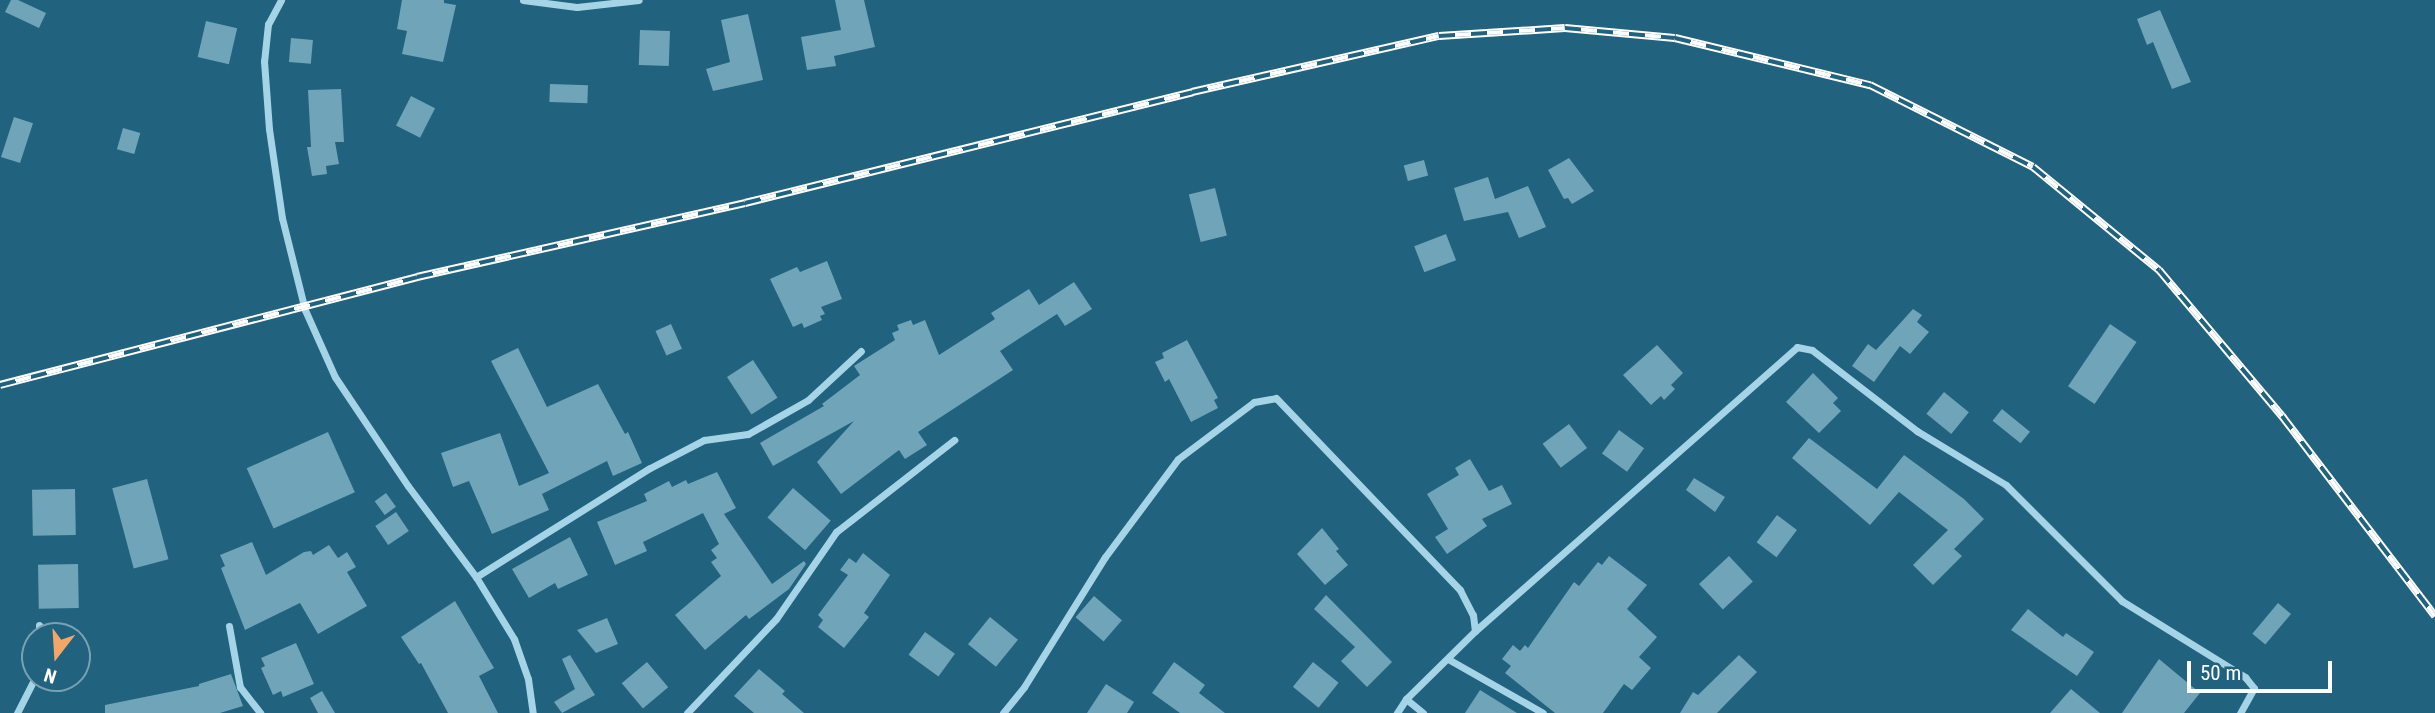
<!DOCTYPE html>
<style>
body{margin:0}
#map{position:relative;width:2435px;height:713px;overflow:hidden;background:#21627e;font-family:"Roboto Condensed",sans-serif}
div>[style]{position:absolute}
.building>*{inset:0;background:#6fa4b9;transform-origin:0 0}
.minor>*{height:7px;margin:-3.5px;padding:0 3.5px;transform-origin:3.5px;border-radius:3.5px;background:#a6d4e7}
.rail>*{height:8px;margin-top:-4px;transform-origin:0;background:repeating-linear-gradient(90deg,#21627e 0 16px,#fff 0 32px);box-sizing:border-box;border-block:2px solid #fff}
span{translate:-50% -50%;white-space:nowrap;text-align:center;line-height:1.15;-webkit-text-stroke:7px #21627e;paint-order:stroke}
.north{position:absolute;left:21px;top:622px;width:70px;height:70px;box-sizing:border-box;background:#21627e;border:2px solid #7aa1b2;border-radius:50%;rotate:197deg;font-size:19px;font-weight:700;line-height:28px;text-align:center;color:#fff}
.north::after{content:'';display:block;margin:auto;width:24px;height:32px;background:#f3a667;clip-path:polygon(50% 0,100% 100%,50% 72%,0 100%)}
.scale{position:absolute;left:2187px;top:661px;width:145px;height:32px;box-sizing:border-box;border:4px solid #fff;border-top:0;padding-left:9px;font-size:21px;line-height:24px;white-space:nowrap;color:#fff;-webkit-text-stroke:5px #21627e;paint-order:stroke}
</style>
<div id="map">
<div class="building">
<div style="clip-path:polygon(11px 0,18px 0,46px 13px,39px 28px,5px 12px)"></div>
<div style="clip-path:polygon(402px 0,444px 0,444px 3px,456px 5px,443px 62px,402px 54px,407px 31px,397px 29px)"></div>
<div style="clip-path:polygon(835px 0,864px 0,875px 47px,834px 56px,836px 66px,807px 70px,801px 37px,841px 30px)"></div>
<div style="clip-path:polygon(2160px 10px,2191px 82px,2172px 89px,2153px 42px,2147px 45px,2137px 19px)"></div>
<div style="clip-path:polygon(748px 14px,763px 80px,713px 91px,706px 69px,730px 62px,721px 20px)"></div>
<div style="left:206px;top:21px;width:32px;height:37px;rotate:13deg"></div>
<div style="left:640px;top:30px;width:30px;height:35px;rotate:2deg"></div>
<div style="left:291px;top:38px;width:22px;height:24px;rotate:5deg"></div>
<div style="left:550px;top:84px;width:38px;height:18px;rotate:2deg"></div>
<div style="clip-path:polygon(341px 89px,344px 142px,335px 142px,339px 164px,326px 166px,327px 174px,312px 176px,307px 147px,311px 147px,308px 90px)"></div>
<div style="left:411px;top:96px;width:27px;height:33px;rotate:27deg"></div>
<div style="left:14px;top:117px;width:20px;height:42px;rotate:18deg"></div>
<div style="left:123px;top:128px;width:18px;height:22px;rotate:16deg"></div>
<div style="clip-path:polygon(1569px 158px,1594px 191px,1572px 204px,1568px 198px,1564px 199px,1548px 170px)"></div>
<div style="left:1424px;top:160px;width:16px;height:21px;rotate:75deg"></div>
<div style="clip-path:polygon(1488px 177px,1495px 199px,1528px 186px,1546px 227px,1519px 238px,1508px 212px,1464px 221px,1454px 188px)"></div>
<div style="left:1215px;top:188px;width:49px;height:27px;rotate:76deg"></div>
<div style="left:1446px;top:234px;width:28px;height:34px;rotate:69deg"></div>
<div style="clip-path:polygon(827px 261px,842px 299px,821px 307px,825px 314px,820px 316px,822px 320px,804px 328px,802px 323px,793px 327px,770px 279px,797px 267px,800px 272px)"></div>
<div style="clip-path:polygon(1074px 282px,1092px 309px,1065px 326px,1057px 314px,1000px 351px,1013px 370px,918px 432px,927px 445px,905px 459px,899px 450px,841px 494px,817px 462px,854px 421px,773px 466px,760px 443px,824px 406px,822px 404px,860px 375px,854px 366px,895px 340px,892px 333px,899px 330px,897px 325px,911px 320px,913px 325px,925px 320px,939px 355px,995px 319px,991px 313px,1029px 289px,1039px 305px)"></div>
<div style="clip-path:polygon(1913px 309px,1922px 315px,1917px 322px,1929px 332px,1910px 354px,1900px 346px,1874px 382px,1852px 366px,1868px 344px,1876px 350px)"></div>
<div style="left:671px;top:324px;width:27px;height:17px;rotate:66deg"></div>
<div style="left:2110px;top:324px;width:32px;height:75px;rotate:34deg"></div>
<div style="clip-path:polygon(1187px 340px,1218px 398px,1214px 400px,1218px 408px,1191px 422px,1169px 379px,1165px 382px,1155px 362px,1164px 358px,1162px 353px)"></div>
<div style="clip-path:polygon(1657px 345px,1683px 373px,1671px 385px,1675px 389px,1664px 400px,1661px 396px,1651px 405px,1623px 375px)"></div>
<div style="clip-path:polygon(518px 348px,547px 407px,598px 384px,625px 434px,628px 432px,642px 463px,613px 476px,607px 461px,542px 494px,549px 510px,492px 534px,469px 481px,453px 487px,441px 453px,500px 433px,519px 486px,549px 473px,491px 361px)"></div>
<div style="left:753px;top:360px;width:45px;height:31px;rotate:57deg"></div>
<div style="clip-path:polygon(1813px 373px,1838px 398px,1833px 403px,1841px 411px,1819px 433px,1786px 402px)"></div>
<div style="left:1944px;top:392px;width:32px;height:28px;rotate:39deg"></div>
<div style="left:2002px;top:409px;width:36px;height:15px;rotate:39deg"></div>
<div style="left:1569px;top:424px;width:30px;height:33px;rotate:53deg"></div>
<div style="left:1619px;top:430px;width:31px;height:29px;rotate:36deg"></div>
<div style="left:328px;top:432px;width:66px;height:89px;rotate:66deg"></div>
<div style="clip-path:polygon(1809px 438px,1877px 489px,1904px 455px,1964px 499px,1984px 519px,1954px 549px,1962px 556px,1933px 585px,1913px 565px,1948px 530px,1899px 492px,1870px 525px,1792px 458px)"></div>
<div style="clip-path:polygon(1470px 459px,1489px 491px,1502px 485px,1512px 504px,1482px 519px,1487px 526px,1447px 554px,1435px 537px,1448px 529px,1427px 494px,1459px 475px,1455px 468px)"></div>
<div style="clip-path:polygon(717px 472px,736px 508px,724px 514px,772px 584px,804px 561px,806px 564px,789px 589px,749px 619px,746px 615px,705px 650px,675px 615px,721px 576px,711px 562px,717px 558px,711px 550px,719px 544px,703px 513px,643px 542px,647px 551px,615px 565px,597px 522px,647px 501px,644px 494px,669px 481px,672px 487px,686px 480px,688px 484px)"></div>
<div style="clip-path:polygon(1694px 478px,1725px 497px,1715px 512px,1686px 490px)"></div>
<div style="left:147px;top:479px;width:83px;height:36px;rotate:75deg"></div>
<div style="left:793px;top:488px;width:50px;height:39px;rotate:41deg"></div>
<div style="left:75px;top:489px;width:46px;height:43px;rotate:89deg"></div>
<div style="left:386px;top:493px;width:17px;height:14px;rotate:54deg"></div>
<div style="left:396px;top:512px;width:23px;height:25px;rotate:56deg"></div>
<div style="left:1777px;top:515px;width:25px;height:34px;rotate:37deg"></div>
<div style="clip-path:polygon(1322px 528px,1339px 549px,1336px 551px,1348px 565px,1325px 585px,1297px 554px)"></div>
<div style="clip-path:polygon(570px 537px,588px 575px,558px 589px,555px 583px,529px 598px,512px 569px)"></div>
<div style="clip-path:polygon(252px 542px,266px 575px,304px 552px,311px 551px,313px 555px,329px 545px,338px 558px,347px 552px,356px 567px,347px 572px,367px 606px,318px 634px,300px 603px,245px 630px,221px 568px,225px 566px,220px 555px)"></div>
<div style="clip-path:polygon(863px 553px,890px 575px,864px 613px,869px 617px,844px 648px,818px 627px,823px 620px,818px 615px,848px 575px,840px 570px,849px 558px,856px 563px)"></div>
<div style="clip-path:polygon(1609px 556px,1647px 585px,1627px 609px,1657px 637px,1639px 657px,1651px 668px,1632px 690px,1624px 684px,1603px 713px,1555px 713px,1505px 673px,1511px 666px,1502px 659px,1513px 645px,1520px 651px,1525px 645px,1528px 648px,1574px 582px,1579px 586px,1598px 562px,1602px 565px)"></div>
<div style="left:1729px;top:556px;width:35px;height:41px;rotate:47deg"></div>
<div style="left:78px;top:564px;width:44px;height:40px;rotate:89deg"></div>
<div style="clip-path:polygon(1326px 595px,1392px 662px,1367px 687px,1341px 661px,1355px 647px,1314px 609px)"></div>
<div style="left:1094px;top:596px;width:37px;height:28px;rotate:41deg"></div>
<div style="clip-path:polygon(455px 601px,494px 668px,479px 676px,498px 713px,448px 713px,421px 663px,419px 664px,401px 637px)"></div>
<div style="left:2278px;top:603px;width:17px;height:40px;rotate:40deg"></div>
<div style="clip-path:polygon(2028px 609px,2063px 637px,2066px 633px,2094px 652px,2077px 676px,2011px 630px)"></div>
<div style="left:990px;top:617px;width:36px;height:35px;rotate:39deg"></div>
<div style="clip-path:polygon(607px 618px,618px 644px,596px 653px,577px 630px)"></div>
<div style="left:925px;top:632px;width:37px;height:28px;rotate:36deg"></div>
<div style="clip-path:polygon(296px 643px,314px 684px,283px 697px,281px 691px,273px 695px,261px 668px,265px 666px,261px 658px)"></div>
<div style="clip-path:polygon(570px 655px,595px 695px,562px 713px,554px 702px,575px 689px,562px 659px)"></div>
<div style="clip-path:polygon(1739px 655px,1757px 672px,1717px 713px,1680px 713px,1693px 692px,1698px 695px)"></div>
<div style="clip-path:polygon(2159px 659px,2200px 693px,2184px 713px,2122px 713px)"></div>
<div style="left:647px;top:662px;width:33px;height:33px;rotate:50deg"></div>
<div style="clip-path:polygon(1174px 662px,1205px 685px,1199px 693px,1225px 713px,1180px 713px,1152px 693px)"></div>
<div style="left:1313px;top:662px;width:33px;height:32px;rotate:39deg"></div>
<div style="clip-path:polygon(759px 669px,785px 691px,782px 694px,804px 713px,754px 713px,734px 696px)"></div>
<div style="clip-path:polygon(231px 674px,243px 706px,220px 713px,105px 713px,105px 705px,199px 686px,199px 684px)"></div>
<div style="clip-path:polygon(1106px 684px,1134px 702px,1127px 713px,1087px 713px)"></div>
<div style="clip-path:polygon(2071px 689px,2100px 713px,2050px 713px)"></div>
<div style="clip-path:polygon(1480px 690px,1517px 713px,1465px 713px)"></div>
<div style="clip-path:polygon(322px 691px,335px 713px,318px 713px,310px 698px)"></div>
</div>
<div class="minor">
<div style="left:281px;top:0;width:27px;rotate:118deg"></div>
<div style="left:268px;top:24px;width:37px;rotate:96deg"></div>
<div style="left:264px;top:61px;width:68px;rotate:85.8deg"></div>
<div style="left:269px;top:129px;width:90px;rotate:81.7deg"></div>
<div style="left:282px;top:218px;width:95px;rotate:76deg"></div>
<div style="left:305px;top:310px;width:73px;rotate:65.9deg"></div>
<div style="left:335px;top:377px;width:131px;rotate:56.2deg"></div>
<div style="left:408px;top:486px;width:114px;rotate:53.2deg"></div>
<div style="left:476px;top:577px;width:73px;rotate:58.5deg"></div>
<div style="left:514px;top:639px;width:42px;rotate:70.7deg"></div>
<div style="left:528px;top:679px;width:34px;rotate:82deg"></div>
<div style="left:523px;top:0;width:54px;rotate:7.4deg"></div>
<div style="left:577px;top:7px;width:62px;rotate:-6.4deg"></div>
<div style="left:476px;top:577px;width:205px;rotate:-32.1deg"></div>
<div style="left:650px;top:468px;width:61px;rotate:-27.4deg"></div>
<div style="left:704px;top:440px;width:44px;rotate:-7.8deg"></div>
<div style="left:748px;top:434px;width:69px;rotate:-29.5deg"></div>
<div style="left:808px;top:400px;width:72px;rotate:-42.8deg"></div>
<div style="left:229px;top:626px;width:62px;rotate:79.8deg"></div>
<div style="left:240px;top:687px;width:33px;rotate:52deg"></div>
<div style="left:1475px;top:631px;width:429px;rotate:-41.4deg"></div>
<div style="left:1797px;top:347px;width:15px;rotate:11deg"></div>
<div style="left:1812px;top:350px;width:133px;rotate:37.6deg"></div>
<div style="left:1917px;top:431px;width:104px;rotate:31.2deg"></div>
<div style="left:2006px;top:485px;width:164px;rotate:45deg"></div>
<div style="left:2122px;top:601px;width:145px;rotate:31.7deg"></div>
<div style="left:2245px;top:677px;width:14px;rotate:51deg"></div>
<div style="left:2254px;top:688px;width:29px;rotate:119deg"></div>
<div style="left:39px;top:636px;width:11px;rotate:-90deg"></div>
<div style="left:1448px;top:659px;width:109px;rotate:29.6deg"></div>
<div style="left:1406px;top:699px;width:22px;rotate:39deg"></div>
<div style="left:17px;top:713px;width:39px;rotate:-63deg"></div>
<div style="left:687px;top:713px;width:129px;rotate:-46.6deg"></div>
<div style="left:776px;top:619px;width:106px;rotate:-55.4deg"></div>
<div style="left:836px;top:532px;width:150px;rotate:-37.9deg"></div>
<div style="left:1003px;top:713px;width:33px;rotate:-51deg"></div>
<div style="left:1024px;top:687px;width:153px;rotate:-58.1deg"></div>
<div style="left:1105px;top:557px;width:122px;rotate:-53.3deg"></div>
<div style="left:1178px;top:459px;width:95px;rotate:-36.9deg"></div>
<div style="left:1254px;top:402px;width:22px;rotate:-10deg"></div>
<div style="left:1276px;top:398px;width:266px;rotate:46.2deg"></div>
<div style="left:1460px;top:590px;width:28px;rotate:63deg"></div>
<div style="left:1473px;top:615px;width:16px;rotate:83deg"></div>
<div style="left:1475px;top:631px;width:97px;rotate:135.4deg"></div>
<div style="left:1406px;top:699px;width:17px;rotate:123deg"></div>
</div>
<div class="rail">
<div style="left:0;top:385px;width:431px;rotate:-14.5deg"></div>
<div style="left:417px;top:277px;width:336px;rotate:-12.7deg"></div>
<div style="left:745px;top:203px;width:461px;rotate:-13.9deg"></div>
<div style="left:1192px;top:92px;width:253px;rotate:-12.8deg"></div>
<div style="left:1439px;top:36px;width:126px;rotate:-3.6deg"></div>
<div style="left:1565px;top:28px;width:110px;rotate:5.2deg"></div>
<div style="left:1675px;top:38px;width:201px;rotate:13.6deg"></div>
<div style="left:1870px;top:85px;width:182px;rotate:26.7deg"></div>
<div style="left:2033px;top:167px;width:163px;rotate:39.3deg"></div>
<div style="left:2159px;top:270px;width:191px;rotate:49.9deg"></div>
<div style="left:2282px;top:416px;width:252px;rotate:52.6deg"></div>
</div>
<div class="north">N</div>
<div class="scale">50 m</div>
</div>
